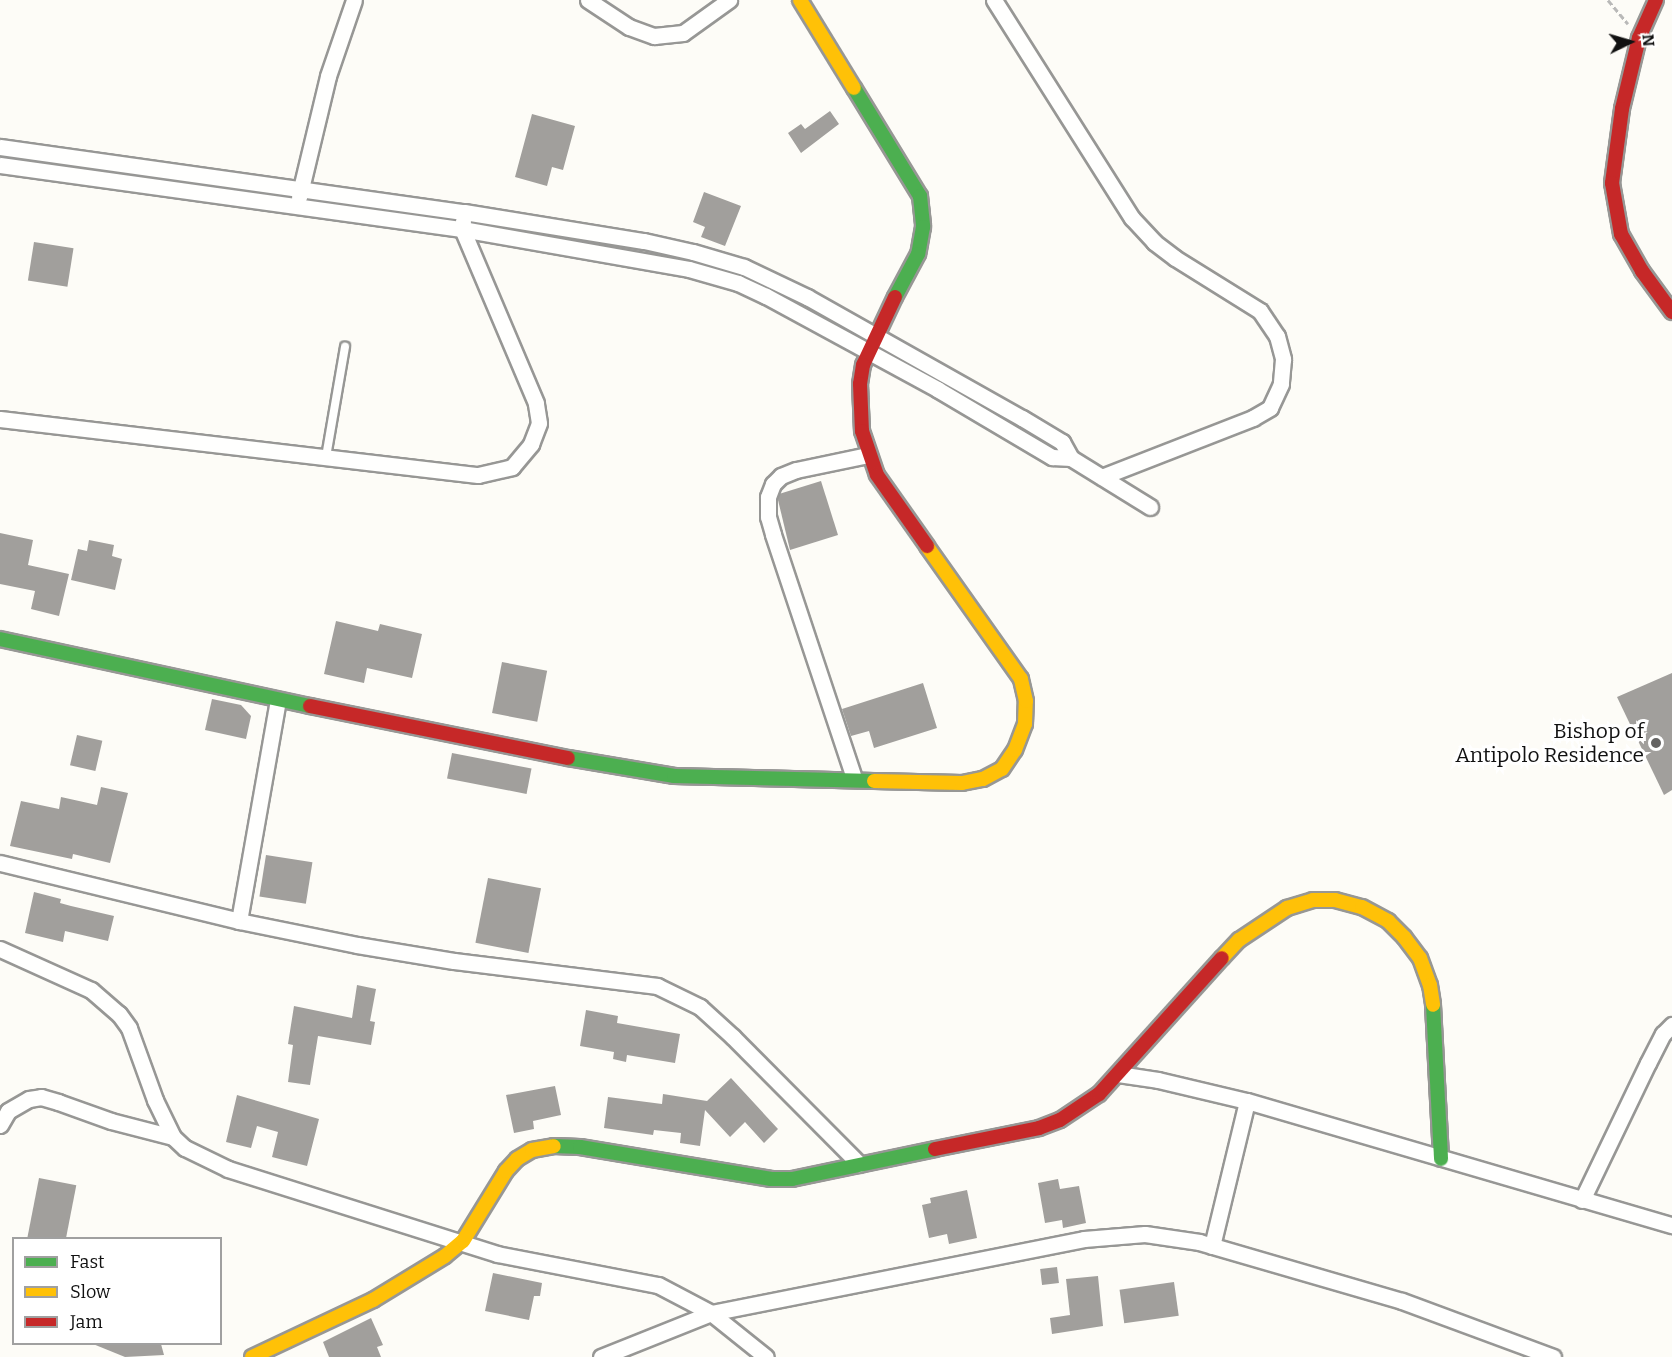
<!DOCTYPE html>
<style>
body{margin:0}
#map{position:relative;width:1672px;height:1357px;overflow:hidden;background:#fdfcf7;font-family:Bitter,serif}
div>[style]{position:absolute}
.building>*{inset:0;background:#a19f9c;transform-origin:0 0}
.path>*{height:3px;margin-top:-1.5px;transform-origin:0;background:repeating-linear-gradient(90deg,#b9b9b8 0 6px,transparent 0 9px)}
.roads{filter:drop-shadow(2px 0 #979795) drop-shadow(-2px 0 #979795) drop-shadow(0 2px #979795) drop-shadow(0 -2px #979795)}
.lane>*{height:8px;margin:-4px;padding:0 4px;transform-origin:4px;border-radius:4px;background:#fffffe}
.street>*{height:15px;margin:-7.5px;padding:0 7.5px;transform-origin:7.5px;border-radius:7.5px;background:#fffffe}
.fast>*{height:14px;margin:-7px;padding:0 7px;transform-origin:7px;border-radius:7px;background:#4caf50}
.slow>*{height:14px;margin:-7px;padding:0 7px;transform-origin:7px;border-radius:7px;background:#ffc107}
.jam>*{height:14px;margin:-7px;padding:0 7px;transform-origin:7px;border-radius:7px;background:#c62828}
.dots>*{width:16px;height:16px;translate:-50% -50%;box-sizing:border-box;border:3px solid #fff;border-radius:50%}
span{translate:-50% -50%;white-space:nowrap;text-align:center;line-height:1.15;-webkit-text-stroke:6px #fff;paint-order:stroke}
.poi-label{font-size:21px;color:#111}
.right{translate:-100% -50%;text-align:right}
.legend{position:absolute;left:12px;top:1237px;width:210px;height:108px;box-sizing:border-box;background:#fff;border:2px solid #a0a0a0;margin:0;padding:8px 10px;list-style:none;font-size:18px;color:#111}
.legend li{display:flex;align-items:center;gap:12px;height:30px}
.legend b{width:30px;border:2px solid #a0a0a0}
.north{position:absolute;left:1600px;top:12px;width:60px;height:60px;-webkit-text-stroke:4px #fff;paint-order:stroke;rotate:85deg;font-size:16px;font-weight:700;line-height:24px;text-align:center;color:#111}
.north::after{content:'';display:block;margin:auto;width:21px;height:27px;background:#111;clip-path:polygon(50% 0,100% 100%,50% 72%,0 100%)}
</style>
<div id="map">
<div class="building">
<div style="clip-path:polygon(830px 111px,839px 124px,801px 153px,788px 133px,801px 124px,805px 129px)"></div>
<div style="clip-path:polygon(532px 114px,575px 126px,563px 170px,552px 167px,547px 186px,515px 177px)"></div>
<div style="clip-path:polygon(704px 192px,741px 206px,725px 246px,701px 237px,705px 227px,693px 222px)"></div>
<div style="left:34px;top:242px;width:40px;height:39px;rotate:9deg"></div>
<div style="clip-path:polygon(821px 481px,838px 535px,790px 550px,778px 500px,779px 494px)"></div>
<div style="clip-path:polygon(0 533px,33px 540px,28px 565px,69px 574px,59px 616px,31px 609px,35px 591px,0 584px)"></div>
<div style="clip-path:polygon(89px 540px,114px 545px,112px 556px,122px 559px,115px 590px,71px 580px,78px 549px,87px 551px)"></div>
<div style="clip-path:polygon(336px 621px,378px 631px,380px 624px,422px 634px,412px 678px,367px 668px,364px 683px,324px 674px)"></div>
<div style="left:502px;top:662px;width:46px;height:52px;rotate:11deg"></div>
<div style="clip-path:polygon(1672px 673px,1672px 790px,1664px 795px,1617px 697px)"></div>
<div style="clip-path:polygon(923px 683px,937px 728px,874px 748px,869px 731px,851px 736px,842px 709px)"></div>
<div style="clip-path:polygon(212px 699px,241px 705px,251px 716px,246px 739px,205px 730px)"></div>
<div style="left:77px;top:735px;width:26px;height:31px;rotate:13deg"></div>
<div style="left:452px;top:753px;width:81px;height:26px;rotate:11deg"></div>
<div style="clip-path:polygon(101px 787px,128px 793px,110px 863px,73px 854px,72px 859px,10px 846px,21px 801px,59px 809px,61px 797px,97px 805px)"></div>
<div style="left:266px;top:855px;width:47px;height:42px;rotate:9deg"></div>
<div style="left:488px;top:878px;width:54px;height:66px;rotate:11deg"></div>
<div style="clip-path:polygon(34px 892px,61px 899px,60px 903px,71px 906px,114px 916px,108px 941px,65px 931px,63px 942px,25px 933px)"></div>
<div style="clip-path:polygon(357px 985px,376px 989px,370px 1021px,375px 1022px,371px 1045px,318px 1036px,310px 1085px,288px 1082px,293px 1045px,288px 1044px,294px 1006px,352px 1018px)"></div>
<div style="clip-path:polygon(586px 1010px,618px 1016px,617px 1023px,680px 1034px,675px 1063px,627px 1055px,626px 1062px,613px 1059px,614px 1052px,580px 1046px)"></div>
<div style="clip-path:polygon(731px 1078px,778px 1129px,764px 1143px,745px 1122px,730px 1137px,705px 1110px,700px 1146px,680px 1143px,681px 1133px,654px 1130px,653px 1135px,604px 1128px,608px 1097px,662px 1104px,663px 1094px,707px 1101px)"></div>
<div style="clip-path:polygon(555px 1086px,561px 1115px,533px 1121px,534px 1129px,514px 1133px,506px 1095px)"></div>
<div style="clip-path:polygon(237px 1095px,319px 1119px,307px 1166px,272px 1157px,278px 1132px,257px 1126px,251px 1148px,226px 1142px)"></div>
<div style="left:39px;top:1178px;width:38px;height:62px;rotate:11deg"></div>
<div style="clip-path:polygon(1058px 1179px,1060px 1189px,1079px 1186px,1086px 1223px,1063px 1228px,1062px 1220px,1045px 1223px,1038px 1183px)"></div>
<div style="clip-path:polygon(967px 1190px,977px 1238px,949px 1244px,947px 1234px,929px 1238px,922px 1205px,931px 1203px,930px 1198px)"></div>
<div style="left:1057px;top:1267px;width:16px;height:17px;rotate:83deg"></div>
<div style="clip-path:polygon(493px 1273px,542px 1283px,540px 1296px,534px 1296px,529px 1320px,485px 1311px)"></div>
<div style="clip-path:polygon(1098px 1276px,1103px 1326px,1052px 1334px,1050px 1318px,1070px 1315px,1066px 1279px)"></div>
<div style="left:1174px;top:1282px;width:34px;height:55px;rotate:82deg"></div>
<div style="clip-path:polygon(371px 1318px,383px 1345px,377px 1347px,381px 1357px,329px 1357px,323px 1342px)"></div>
<div style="clip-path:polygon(93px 1344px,161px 1344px,164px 1355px,125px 1357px)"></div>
</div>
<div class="path">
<div style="left:1608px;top:0;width:31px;rotate:50deg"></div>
</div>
<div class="roads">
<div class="lane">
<div style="left:326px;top:457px;width:112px;rotate:-80.2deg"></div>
</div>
<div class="street">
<div style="left:588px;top:0;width:49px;rotate:33.4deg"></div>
<div style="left:629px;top:27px;width:27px;rotate:20deg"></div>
<div style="left:654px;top:36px;width:29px;rotate:-6deg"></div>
<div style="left:683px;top:33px;width:57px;rotate:-35.7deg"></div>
<div style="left:994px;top:0;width:258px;rotate:57.7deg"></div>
<div style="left:1132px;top:218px;width:33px;rotate:47deg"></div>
<div style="left:1154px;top:242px;width:26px;rotate:37deg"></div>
<div style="left:1175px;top:258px;width:100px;rotate:31.9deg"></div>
<div style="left:1260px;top:311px;width:30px;rotate:56deg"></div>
<div style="left:1277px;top:336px;width:24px;rotate:75deg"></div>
<div style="left:1283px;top:359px;width:25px;rotate:95deg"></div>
<div style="left:1281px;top:384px;width:26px;rotate:115deg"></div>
<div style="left:1270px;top:408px;width:20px;rotate:150deg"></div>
<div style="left:1253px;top:418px;width:162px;rotate:158.7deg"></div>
<div style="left:0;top:147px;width:469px;rotate:8deg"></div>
<div style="left:464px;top:212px;width:182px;rotate:9.2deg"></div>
<div style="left:644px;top:241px;width:50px;rotate:12.7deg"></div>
<div style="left:693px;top:252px;width:53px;rotate:16.4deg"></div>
<div style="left:744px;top:267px;width:70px;rotate:25.5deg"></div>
<div style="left:807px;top:297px;width:247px;rotate:29.4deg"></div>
<div style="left:1022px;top:418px;width:47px;rotate:31deg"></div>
<div style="left:1062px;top:442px;width:18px;rotate:61deg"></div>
<div style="left:1071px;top:458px;width:93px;rotate:31.8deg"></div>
<div style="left:0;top:165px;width:466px;rotate:7.9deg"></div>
<div style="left:462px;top:229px;width:230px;rotate:10deg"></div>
<div style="left:689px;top:269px;width:51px;rotate:15.9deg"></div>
<div style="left:738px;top:283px;width:31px;rotate:25deg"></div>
<div style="left:766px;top:296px;width:195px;rotate:28.5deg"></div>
<div style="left:937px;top:389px;width:134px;rotate:30.6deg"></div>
<div style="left:1052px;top:457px;width:19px;rotate:3deg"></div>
<div style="left:299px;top:197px;width:124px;rotate:-76.5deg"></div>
<div style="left:328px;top:76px;width:80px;rotate:-71.1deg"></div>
<div style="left:0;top:419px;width:481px;rotate:6.7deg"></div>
<div style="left:478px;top:475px;width:35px;rotate:-13deg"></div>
<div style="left:512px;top:467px;width:30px;rotate:-50deg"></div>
<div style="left:531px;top:444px;width:22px;rotate:-69deg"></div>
<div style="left:539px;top:423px;width:20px;rotate:-99deg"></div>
<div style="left:536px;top:403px;width:189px;rotate:-113deg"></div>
<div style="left:462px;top:229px;width:8px;rotate:-83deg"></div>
<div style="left:854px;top:778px;width:257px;rotate:-108.4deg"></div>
<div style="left:773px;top:534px;width:18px;rotate:-106deg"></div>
<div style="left:768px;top:517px;width:20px;rotate:-90deg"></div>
<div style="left:768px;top:497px;width:14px;rotate:-69deg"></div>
<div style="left:773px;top:484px;width:11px;rotate:-45deg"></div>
<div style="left:781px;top:476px;width:16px;rotate:-22deg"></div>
<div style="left:796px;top:470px;width:74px;rotate:-11.8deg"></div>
<div style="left:0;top:863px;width:246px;rotate:13.6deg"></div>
<div style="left:239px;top:921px;width:120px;rotate:11.5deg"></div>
<div style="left:357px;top:945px;width:98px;rotate:9.4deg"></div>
<div style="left:454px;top:961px;width:205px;rotate:7deg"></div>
<div style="left:657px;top:986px;width:48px;rotate:26deg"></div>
<div style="left:700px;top:1007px;width:45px;rotate:42.3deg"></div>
<div style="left:733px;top:1037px;width:179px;rotate:45.2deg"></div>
<div style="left:239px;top:921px;width:224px;rotate:-80deg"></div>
<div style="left:0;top:949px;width:100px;rotate:24.3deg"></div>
<div style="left:91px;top:990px;width:37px;rotate:41deg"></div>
<div style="left:119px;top:1014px;width:17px;rotate:54deg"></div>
<div style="left:129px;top:1028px;width:77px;rotate:70.1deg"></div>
<div style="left:155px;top:1100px;width:41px;rotate:64.1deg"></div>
<div style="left:1118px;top:1074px;width:40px;rotate:8.5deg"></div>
<div style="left:1158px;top:1080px;width:91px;rotate:13.3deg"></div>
<div style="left:1247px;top:1101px;width:443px;rotate:16.3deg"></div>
<div style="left:0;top:1125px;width:16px;rotate:-60deg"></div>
<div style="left:8px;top:1111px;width:24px;rotate:-30deg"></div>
<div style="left:29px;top:1099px;width:12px;rotate:-9deg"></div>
<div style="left:41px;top:1097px;width:18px;rotate:16deg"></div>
<div style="left:58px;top:1102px;width:56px;rotate:19.7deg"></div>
<div style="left:111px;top:1121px;width:64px;rotate:14.5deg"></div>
<div style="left:173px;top:1137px;width:16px;rotate:43deg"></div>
<div style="left:185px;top:1148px;width:48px;rotate:26deg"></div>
<div style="left:228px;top:1169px;width:282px;rotate:17.5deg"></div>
<div style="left:497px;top:1254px;width:164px;rotate:10.9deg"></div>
<div style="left:658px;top:1285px;width:60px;rotate:27.8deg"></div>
<div style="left:711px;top:1313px;width:70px;rotate:38.7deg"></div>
<div style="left:1582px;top:1200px;width:152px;rotate:-64.3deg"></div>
<div style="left:1648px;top:1063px;width:33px;rotate:-63deg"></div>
<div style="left:1663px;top:1034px;width:13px;rotate:-45deg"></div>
<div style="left:1212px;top:1246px;width:149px;rotate:-76.4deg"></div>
<div style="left:601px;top:1357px;width:118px;rotate:-21.8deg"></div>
<div style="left:711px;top:1313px;width:380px;rotate:-11.2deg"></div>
<div style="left:1084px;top:1239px;width:61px;rotate:-4.7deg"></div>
<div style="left:1145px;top:1234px;width:55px;rotate:8.4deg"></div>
<div style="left:1199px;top:1242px;width:211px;rotate:16.2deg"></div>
<div style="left:1402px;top:1301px;width:161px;rotate:20.3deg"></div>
</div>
<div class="fast">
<div style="left:854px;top:88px;width:127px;rotate:58.6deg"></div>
<div style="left:920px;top:196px;width:31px;rotate:84deg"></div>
<div style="left:923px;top:227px;width:27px;rotate:100deg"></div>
<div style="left:918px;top:254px;width:49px;rotate:118.1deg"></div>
<div style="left:0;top:639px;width:317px;rotate:12.2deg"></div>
<div style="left:568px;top:758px;width:108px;rotate:9.6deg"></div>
<div style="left:674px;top:776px;width:200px;rotate:1.4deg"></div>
<div style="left:1433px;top:1005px;width:154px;rotate:87deg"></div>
<div style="left:554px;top:1146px;width:26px;rotate:2deg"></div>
<div style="left:580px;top:1147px;width:194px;rotate:9.5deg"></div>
<div style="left:771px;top:1179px;width:21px"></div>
<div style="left:792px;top:1179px;width:146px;rotate:-11.8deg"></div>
</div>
<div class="slow">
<div style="left:800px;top:0;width:103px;rotate:58.5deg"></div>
<div style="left:874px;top:781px;width:88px;rotate:1.3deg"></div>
<div style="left:962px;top:783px;width:21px;rotate:-11deg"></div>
<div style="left:983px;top:779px;width:21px;rotate:-28deg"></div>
<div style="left:1002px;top:769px;width:23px;rotate:-56deg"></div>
<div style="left:1015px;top:750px;width:28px;rotate:-69deg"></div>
<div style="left:1025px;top:724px;width:23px;rotate:-88deg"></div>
<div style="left:1026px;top:701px;width:23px;rotate:-103deg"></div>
<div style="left:1021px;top:679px;width:163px;rotate:-125.3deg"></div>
<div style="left:1222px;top:958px;width:25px;rotate:-47deg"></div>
<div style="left:1239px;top:940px;width:58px;rotate:-33.7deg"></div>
<div style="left:1287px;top:908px;width:27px;rotate:-17deg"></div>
<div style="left:1313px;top:900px;width:22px"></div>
<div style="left:1335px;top:900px;width:28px;rotate:15deg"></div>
<div style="left:1362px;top:907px;width:30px;rotate:28deg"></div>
<div style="left:1388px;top:921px;width:23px;rotate:45deg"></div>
<div style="left:1404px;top:937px;width:26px;rotate:53deg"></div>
<div style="left:1420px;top:958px;width:29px;rotate:70deg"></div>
<div style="left:1430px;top:985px;width:20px;rotate:81deg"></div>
<div style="left:252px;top:1357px;width:134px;rotate:-25.2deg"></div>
<div style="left:373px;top:1300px;width:84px;rotate:-31.4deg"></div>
<div style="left:445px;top:1256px;width:23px;rotate:-40deg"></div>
<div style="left:463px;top:1241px;width:82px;rotate:-58.4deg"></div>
<div style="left:506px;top:1171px;width:16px;rotate:-47deg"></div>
<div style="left:517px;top:1159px;width:17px;rotate:-31deg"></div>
<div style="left:532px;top:1150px;width:22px;rotate:-10deg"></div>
</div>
<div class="jam">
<div style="left:1656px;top:0;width:42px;rotate:114.1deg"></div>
<div style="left:1639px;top:38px;width:73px;rotate:103.5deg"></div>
<div style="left:1622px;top:109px;width:75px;rotate:97.7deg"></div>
<div style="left:1612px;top:183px;width:52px;rotate:80deg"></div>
<div style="left:1621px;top:234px;width:43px;rotate:60.4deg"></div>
<div style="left:1642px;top:271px;width:51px;rotate:53.8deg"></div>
<div style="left:895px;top:297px;width:75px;rotate:115.2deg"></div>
<div style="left:863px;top:365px;width:19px;rotate:99deg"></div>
<div style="left:860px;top:384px;width:47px;rotate:87.6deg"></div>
<div style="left:862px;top:431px;width:46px;rotate:71.2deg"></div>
<div style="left:877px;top:475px;width:87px;rotate:54.8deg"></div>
<div style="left:310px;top:706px;width:263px;rotate:11.4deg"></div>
<div style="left:935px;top:1149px;width:106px;rotate:-11.4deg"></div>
<div style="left:1039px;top:1128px;width:22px;rotate:-21deg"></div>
<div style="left:1060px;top:1120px;width:47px;rotate:-33.7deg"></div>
<div style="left:1099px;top:1094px;width:183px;rotate:-47.9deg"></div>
</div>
</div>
<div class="dots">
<div style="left:1656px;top:743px;background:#646362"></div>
</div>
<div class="poi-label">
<span class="right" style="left:1644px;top:743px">Bishop of<br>Antipolo Residence</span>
</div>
<ul class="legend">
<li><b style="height:8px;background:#4caf50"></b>Fast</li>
<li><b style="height:8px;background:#ffc107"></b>Slow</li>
<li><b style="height:8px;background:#c62828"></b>Jam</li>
</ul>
<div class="north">N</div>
</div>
